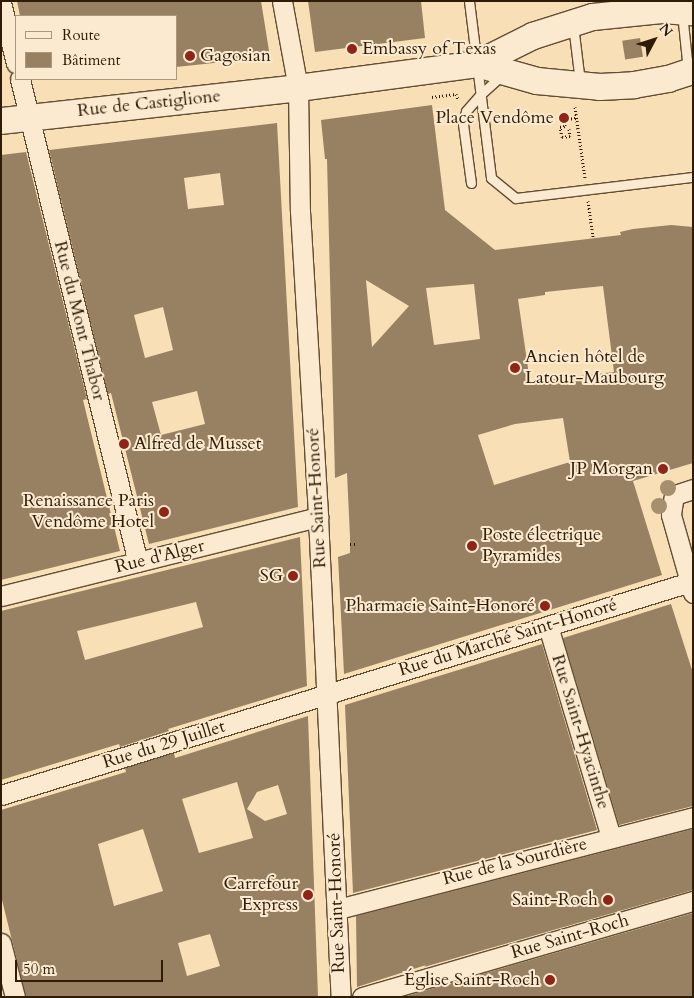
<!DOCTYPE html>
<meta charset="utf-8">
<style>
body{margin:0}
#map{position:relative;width:694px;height:998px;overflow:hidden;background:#f9dfb5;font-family:Cardo,serif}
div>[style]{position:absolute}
.building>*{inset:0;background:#988162;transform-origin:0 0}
.path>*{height:3px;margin-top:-1.5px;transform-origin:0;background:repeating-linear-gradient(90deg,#2e1c08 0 1px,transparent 0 3.5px)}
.roads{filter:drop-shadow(1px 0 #614d33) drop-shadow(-1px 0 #614d33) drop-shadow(0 1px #614d33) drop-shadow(0 -1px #614d33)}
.lane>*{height:9px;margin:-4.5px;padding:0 4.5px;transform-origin:4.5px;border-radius:4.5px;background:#fbeacf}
.street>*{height:19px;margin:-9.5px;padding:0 9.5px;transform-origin:9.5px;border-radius:9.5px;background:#fbeacf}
.secondary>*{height:26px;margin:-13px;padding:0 13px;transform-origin:13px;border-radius:13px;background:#fbeacf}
.trees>*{width:16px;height:16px;margin:-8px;border-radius:50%;background:#a58f6e}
.dots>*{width:14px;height:14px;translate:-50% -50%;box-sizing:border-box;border:2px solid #fbeacf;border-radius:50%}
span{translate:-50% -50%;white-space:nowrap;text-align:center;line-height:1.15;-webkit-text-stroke:4px #fbeacf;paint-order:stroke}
.poi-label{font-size:18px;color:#2e1c08}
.left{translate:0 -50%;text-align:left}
.right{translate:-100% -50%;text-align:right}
.street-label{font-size:18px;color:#2e1c08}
.frame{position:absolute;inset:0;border:2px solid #2e1c08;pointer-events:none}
.legend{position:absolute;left:15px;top:15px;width:162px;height:65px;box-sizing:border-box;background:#fbeacf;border:1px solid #a9987f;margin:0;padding:6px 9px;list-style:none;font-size:15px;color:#2e1c08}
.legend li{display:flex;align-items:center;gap:10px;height:25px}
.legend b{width:25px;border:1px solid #a9987f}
.north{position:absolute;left:629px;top:15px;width:50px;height:50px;-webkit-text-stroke:4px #fbeacf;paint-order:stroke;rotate:50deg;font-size:14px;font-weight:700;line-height:20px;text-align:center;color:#2e1c08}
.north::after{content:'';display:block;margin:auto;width:18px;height:22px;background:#2e1c08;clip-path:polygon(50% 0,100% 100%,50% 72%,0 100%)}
.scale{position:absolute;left:15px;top:960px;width:148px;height:22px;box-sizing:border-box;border:2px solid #2e1c08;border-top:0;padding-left:6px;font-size:15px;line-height:18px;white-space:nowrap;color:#2e1c08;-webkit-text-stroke:4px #fbeacf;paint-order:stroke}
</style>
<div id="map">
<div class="building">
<div style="clip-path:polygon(17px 1px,261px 1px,270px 57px,176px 67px,176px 16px,20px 16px)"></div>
<div style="clip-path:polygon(308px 1px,421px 1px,425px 38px,315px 52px)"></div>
<div style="left:640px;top:38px;width:19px;height:18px;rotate:81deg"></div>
<div style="clip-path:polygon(evenodd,432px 105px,445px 210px,495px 250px,621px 235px,620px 232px,633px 229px,671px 225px,693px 227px,693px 463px,633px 481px,662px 575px,344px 674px,338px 557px,350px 553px,350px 537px,347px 473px,335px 478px,327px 159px,325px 159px,321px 120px,432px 105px,366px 280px,409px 306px,372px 347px,366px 280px,432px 105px,474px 284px,480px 339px,434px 345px,426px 288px,474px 284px,432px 105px,603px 286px,614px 372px,530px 382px,518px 299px,545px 295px,545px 292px,603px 286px,432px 105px,563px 418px,570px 462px,494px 485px,478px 435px,515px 424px,563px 418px)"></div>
<div style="clip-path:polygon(evenodd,277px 123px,298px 507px,149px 544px,111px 393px,108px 394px,49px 150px,277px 123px,220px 173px,224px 205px,188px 209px,184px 178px,220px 173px,277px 123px,163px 307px,173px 350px,145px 358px,134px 315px,163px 307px,277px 123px,197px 391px,205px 424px,161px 435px,152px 402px,197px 391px)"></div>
<div style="clip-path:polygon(26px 152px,87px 399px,83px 400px,120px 551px,1px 580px,1px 155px)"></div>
<div style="clip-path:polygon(evenodd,300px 537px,307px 686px,168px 729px,169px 731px,120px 747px,119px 744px,1px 780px,1px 611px,300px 537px,196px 602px,203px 627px,85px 660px,77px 631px,196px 602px)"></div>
<div style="clip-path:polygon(671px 604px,693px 673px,693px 806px,619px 825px,563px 638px)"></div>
<div style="clip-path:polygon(542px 644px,597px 830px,353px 893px,345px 705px)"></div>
<div style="clip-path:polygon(evenodd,308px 716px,318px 997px,26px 997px,1px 896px,1px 810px,126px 772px,125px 768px,174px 753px,175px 758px,308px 716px,237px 782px,253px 838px,199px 853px,182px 799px,237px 782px,308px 716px,278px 785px,287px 814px,265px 821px,247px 809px,257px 792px,278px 785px,308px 716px,143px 829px,163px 891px,114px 906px,98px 844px,143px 829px,308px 716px,210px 934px,220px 966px,187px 976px,178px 943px,210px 934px)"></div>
<div style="clip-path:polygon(693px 829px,693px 890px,424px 967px,426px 965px,357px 987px,356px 916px)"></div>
<div style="clip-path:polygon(693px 913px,693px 997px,403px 997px)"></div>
</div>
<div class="path">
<div style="left:432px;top:97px;width:24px;rotate:-7deg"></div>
<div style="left:456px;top:94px;width:5px;rotate:68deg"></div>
<div style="left:575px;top:107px;width:72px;rotate:82deg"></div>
<div style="left:569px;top:129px;width:7px;rotate:82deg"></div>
<div style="left:570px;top:136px;width:8px;rotate:173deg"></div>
<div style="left:562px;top:137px;width:10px;rotate:-101deg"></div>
<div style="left:560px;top:127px;width:5px;rotate:-11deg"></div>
<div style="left:565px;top:126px;width:7px;rotate:-98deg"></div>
<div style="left:564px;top:119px;width:13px;rotate:-4deg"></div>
<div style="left:588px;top:201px;width:37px;rotate:82deg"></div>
<div style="left:350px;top:544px;width:6px"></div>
</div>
<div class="roads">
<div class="lane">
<div style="left:469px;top:1px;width:178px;rotate:82.9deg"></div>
<div style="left:491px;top:178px;width:32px;rotate:39deg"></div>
<div style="left:516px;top:198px;width:178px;rotate:-6.8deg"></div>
<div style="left:682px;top:13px;width:57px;rotate:84deg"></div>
<div style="left:573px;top:25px;width:57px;rotate:83deg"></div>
<div style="left:471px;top:183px;width:60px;rotate:-97.7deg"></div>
<div style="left:463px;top:124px;width:13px;rotate:-77deg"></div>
<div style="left:466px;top:111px;width:23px;rotate:-49deg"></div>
<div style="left:481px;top:94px;width:30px;rotate:-42deg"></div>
</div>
<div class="street">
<div style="left:282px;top:1px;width:88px;rotate:79.6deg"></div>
<div style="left:298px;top:88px;width:123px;rotate:89.1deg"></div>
<div style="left:300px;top:211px;width:307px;rotate:86.6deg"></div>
<div style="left:318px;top:517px;width:481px;rotate:87.3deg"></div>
<div style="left:1px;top:3px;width:62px;rotate:76deg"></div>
<div style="left:20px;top:79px;width:497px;rotate:76.3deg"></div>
<div style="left:693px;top:489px;width:20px;rotate:162deg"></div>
<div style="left:674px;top:495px;width:20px;rotate:99deg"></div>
<div style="left:671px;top:515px;width:81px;rotate:74.2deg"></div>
<div style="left:1px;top:596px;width:327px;rotate:-14deg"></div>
<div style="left:548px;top:626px;width:221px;rotate:73.4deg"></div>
<div style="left:1px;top:795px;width:724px;rotate:-17.18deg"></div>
<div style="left:338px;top:909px;width:367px;rotate:-14.5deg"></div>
<div style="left:1px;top:943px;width:56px;rotate:75.5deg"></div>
<div style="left:362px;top:997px;width:345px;rotate:-16.2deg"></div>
</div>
<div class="secondary">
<div style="left:477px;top:64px;width:62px;rotate:15.8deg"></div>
<div style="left:537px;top:81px;width:63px;rotate:5.4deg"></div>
<div style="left:600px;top:87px;width:34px;rotate:-3deg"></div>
<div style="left:634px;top:85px;width:35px;rotate:-10deg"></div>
<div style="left:668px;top:79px;width:26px;rotate:-18deg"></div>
<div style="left:1px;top:121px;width:299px;rotate:-6.3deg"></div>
<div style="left:298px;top:88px;width:181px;rotate:-7.6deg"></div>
<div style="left:477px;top:64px;width:63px;rotate:-26.6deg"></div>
<div style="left:533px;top:36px;width:63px;rotate:-17.6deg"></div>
<div style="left:593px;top:17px;width:69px;rotate:-5.8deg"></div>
<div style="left:662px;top:10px;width:31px;rotate:4deg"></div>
</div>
</div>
<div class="trees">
<div style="left:668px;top:488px"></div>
<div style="left:659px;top:506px"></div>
</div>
<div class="dots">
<div style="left:352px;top:49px;background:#8f2418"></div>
<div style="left:190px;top:56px;background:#8f2418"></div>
<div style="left:564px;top:118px;background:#8f2418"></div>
<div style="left:515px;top:368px;background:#8f2418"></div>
<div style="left:124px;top:444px;background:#8f2418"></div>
<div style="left:663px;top:469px;background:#8f2418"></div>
<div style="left:164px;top:512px;background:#8f2418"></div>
<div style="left:472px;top:546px;background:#8f2418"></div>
<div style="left:293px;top:576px;background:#8f2418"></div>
<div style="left:545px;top:606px;background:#8f2418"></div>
<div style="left:308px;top:895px;background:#8f2418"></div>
<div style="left:608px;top:900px;background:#8f2418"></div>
<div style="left:550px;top:980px;background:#8f2418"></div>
</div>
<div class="poi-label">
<span class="left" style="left:362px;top:49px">Embassy of Texas</span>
<span class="left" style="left:200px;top:56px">Gagosian</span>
<span class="right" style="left:554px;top:118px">Place Vendôme</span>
<span class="left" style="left:525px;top:368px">Ancien hôtel de<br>Latour-Maubourg</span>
<span class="left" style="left:134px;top:444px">Alfred de Musset</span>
<span class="right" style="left:653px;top:469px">JP Morgan</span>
<span class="right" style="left:154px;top:512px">Renaissance Paris<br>Vendôme Hotel</span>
<span class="left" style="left:482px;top:546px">Poste électrique<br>Pyramides</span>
<span class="right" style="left:283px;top:576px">SG</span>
<span class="right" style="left:535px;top:606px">Pharmacie Saint-Honoré</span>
<span class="right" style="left:298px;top:895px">Carrefour<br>Express</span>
<span class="right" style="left:598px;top:900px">Saint-Roch</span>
<span class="right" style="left:540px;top:980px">Église Saint-Roch</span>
</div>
<div class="street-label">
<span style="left:149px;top:104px;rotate:-6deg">Rue de Castiglione</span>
<span style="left:79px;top:321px;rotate:76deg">Rue du Mont Thabor</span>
<span style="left:317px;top:498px;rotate:-93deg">Rue Saint-Honoré</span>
<span style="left:160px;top:557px;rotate:-14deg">Rue d'Alger</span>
<span style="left:508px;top:638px;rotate:-17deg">Rue du Marché Saint-Honoré</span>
<span style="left:580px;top:732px;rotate:73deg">Rue Saint-Hyacinthe</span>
<span style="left:164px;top:745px;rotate:-17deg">Rue du 29 Juillet</span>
<span style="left:515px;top:862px;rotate:-14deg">Rue de la Sourdière</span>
<span style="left:337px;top:903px;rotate:-92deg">Rue Saint-Honoré</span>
<span style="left:570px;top:937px;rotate:-16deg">Rue Saint-Roch</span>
</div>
<div class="frame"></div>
<ul class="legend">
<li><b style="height:6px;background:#fbeacf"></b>Route</li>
<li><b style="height:14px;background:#988162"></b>Bâtiment</li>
</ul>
<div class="north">N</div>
<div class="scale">50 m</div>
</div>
